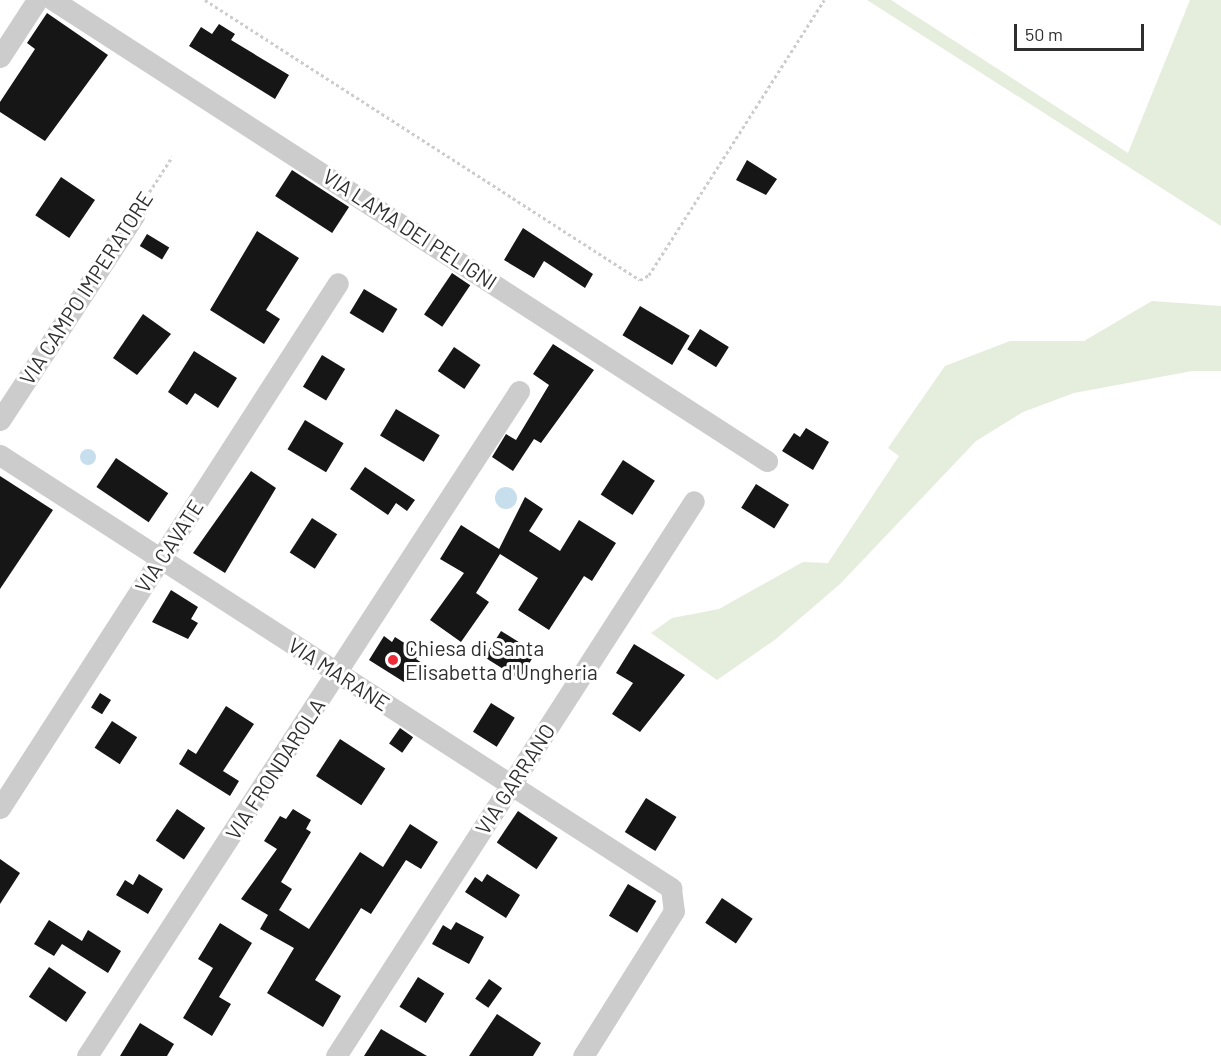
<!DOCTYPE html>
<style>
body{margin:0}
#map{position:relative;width:1221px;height:1056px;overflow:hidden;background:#fff;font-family:Barlow,sans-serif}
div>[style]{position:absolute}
.green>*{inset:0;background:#e5eddc}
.water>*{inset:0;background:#c7deed}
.round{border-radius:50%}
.building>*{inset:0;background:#161616;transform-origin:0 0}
.path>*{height:3px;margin-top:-1.5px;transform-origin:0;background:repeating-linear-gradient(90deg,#ccc 0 3px,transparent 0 6px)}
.minor>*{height:21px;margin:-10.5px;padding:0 10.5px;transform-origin:10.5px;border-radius:10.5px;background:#ccc}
.dots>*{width:16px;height:16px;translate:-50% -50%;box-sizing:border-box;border:3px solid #fff;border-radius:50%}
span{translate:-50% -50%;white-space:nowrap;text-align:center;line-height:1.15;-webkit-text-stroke:6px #fff;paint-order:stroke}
.street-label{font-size:21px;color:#2f2f2f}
.poi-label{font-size:21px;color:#2f2f2f}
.left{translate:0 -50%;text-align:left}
.scale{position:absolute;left:1014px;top:24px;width:130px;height:27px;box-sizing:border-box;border:3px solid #2f2f2f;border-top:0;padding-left:8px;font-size:18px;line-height:21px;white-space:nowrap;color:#2f2f2f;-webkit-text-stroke:4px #fff;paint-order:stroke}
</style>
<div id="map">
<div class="green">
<div style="clip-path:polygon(867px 0,891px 0,1128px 153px,1190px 0,1221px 0,1221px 226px)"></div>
<div style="clip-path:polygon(1152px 301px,1221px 306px,1221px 371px,1192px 371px,1074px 393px,1023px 412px,976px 441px,840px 584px,776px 639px,717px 680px,651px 633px,672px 618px,719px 609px,803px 562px,828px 563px,899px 456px,888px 448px,945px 366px,1010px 341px,1084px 341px)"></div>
</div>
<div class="water">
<div class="round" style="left:80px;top:449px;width:16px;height:16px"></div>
<div class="round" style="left:495px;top:487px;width:22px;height:22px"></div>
</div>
<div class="building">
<div style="clip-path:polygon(47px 13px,108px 55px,45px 141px,0 112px,0 102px,35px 49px,27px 43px)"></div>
<div style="clip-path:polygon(219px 24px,235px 34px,231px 40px,289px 75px,275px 99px,189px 46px,201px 27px,212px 34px)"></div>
<div style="clip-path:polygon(747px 160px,777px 179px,766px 195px,736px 180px)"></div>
<div style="left:292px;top:170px;width:68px;height:31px;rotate:33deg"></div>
<div style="left:61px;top:177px;width:41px;height:46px;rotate:34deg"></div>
<div style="clip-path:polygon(523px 228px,593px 274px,585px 288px,544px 261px,534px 278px,504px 260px)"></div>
<div style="clip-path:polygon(257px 231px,299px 258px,266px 310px,280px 319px,264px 344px,210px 310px)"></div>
<div style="left:147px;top:234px;width:26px;height:14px;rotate:31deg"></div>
<div style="left:452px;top:273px;width:22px;height:50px;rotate:34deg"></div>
<div style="left:364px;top:289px;width:39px;height:28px;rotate:31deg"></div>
<div style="left:640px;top:306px;width:58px;height:34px;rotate:31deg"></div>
<div style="clip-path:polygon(143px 314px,171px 334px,137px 375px,113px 358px)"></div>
<div style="left:700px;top:329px;width:34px;height:24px;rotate:32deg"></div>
<div style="clip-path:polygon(553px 344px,594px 370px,541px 443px,534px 439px,513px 471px,492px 457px,506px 434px,516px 440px,549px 385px,533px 374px)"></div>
<div style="left:454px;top:347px;width:32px;height:29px;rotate:34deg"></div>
<div style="clip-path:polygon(194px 351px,237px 378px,218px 408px,195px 393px,187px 405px,168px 392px)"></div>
<div style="left:322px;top:355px;width:27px;height:37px;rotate:31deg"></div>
<div style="left:396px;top:409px;width:51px;height:31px;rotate:31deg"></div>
<div style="left:305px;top:420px;width:45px;height:34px;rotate:31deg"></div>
<div style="clip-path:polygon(806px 428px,829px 442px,813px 470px,782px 451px,794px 433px,800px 437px)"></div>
<div style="left:116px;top:458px;width:63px;height:35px;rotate:34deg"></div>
<div style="left:623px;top:460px;width:38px;height:41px;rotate:33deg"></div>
<div style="clip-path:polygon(365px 467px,415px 500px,407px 511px,396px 503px,388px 515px,350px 489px)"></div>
<div style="clip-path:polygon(251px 471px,276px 488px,225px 573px,193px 553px)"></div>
<div style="clip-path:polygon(0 476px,53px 510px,0 589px)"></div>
<div style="left:756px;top:484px;width:39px;height:28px;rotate:32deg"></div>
<div style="clip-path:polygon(525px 497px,543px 509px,529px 531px,560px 551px,579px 520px,616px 543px,592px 581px,584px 576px,549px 630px,518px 610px,538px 578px,500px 554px,476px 593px,489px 602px,461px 642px,430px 620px,464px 573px,440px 559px,461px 525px,499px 549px)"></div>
<div style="left:312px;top:518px;width:30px;height:41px;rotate:33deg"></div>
<div style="clip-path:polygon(171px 590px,198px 607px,191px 619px,198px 623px,188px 639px,152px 622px)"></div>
<div style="left:501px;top:631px;width:41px;height:31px;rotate:32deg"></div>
<div style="clip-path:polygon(384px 636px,392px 642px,395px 637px,420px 653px,416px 659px,422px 663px,411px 680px,404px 682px,369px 660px)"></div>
<div style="clip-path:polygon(634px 644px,685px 675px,640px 732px,612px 714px,633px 683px,616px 673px)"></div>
<div style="left:100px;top:693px;width:13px;height:17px;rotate:32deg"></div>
<div style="left:491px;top:703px;width:28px;height:34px;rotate:32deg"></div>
<div style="clip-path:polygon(226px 706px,254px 724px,223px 771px,239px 781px,230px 796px,179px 764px,188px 749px,196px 754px)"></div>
<div style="left:112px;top:721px;width:30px;height:32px;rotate:33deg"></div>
<div style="left:400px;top:728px;width:16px;height:19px;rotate:35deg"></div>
<div style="left:340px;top:739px;width:54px;height:44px;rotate:33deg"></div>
<div style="left:646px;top:798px;width:36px;height:40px;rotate:32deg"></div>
<div style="left:177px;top:809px;width:34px;height:38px;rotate:34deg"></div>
<div style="clip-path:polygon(293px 809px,311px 820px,306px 829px,311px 832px,281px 882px,292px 889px,279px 910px,309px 929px,360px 852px,383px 867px,410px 824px,438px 842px,421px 869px,406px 860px,371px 914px,361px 908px,315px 980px,341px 996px,323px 1027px,267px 993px,294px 948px,260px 929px,268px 915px,241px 899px,277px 849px,264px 841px,280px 816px,286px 819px)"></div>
<div style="left:518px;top:811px;width:48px;height:38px;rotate:34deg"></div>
<div style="clip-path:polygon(0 859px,20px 873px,0 904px)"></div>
<div style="clip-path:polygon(139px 874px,163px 889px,148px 914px,116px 895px,125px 880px,133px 885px)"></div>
<div style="clip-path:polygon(487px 874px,520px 895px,506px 918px,465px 892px,475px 877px,482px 882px)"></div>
<div style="left:628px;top:884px;width:33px;height:37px;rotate:31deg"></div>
<div style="left:722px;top:898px;width:37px;height:30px;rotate:34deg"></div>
<div style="clip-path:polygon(49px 920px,82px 941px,88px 930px,121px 951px,108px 973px,62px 944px,54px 956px,34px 944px)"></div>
<div style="clip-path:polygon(456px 922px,484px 937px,469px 964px,432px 944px,443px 925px,451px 930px)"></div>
<div style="clip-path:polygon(220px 923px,252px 943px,219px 997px,231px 1004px,212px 1036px,183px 1018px,213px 968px,198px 959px)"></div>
<div style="left:49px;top:967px;width:45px;height:36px;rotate:34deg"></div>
<div style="left:418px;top:977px;width:31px;height:35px;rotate:32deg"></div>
<div style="left:489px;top:979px;width:16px;height:24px;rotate:35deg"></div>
<div style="clip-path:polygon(497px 1014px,541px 1043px,533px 1056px,469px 1056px)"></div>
<div style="clip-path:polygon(140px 1023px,174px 1044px,167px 1056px,120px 1056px)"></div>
<div style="clip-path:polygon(381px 1029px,427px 1056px,364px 1056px)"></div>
</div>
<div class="path">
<div style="left:205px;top:0;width:517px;rotate:32.77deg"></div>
<div style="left:640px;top:280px;width:10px;rotate:-29deg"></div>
<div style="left:649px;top:275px;width:326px;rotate:-57.5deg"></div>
<div style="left:143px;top:202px;width:54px;rotate:-57.2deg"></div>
</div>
<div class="minor">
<div style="left:53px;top:0;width:850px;rotate:32.85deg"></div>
<div style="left:0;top:57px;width:68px;rotate:-57deg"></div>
<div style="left:0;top:420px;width:244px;rotate:-56.7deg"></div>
<div style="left:0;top:455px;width:799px;rotate:32.83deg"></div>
<div style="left:671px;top:888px;width:23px;rotate:83deg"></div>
<div style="left:674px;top:911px;width:171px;rotate:122.1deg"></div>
<div style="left:0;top:808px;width:624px;rotate:-57.23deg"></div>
<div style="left:87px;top:1056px;width:793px;rotate:-56.99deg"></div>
<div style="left:336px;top:1056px;width:660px;rotate:-57.18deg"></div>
</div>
<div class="dots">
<div style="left:393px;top:660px;background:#ed2a37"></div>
</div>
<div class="street-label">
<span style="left:410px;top:229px;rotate:33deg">VIA LAMA DEI PELIGNI</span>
<span style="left:86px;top:288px;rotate:-57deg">VIA CAMPO IMPERATORE</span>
<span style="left:169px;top:546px;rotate:-57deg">VIA CAVATE</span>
<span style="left:339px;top:674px;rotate:33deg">VIA MARANE</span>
<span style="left:275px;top:769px;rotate:-57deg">VIA FRONDAROLA</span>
<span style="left:515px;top:779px;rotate:-57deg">VIA GARRANO</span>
</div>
<div class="poi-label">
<span class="left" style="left:405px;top:660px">Chiesa di Santa<br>Elisabetta d'Ungheria</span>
</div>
<div class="scale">50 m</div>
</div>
